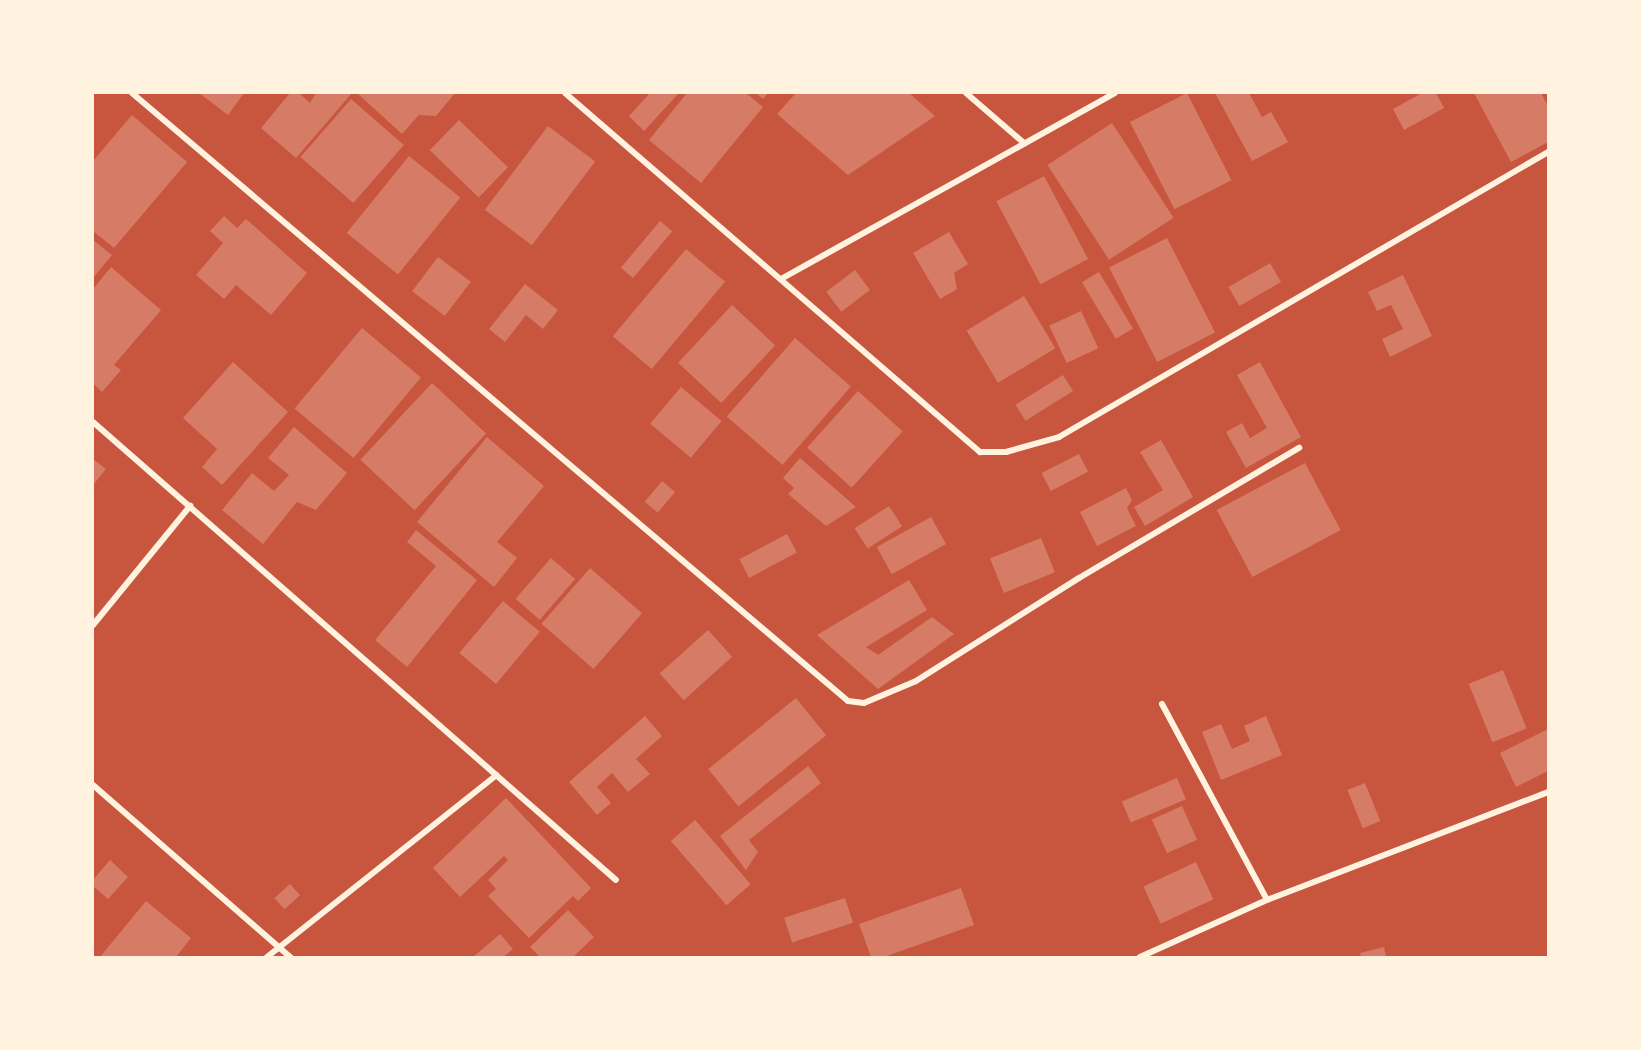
<!DOCTYPE html>
<style>
body{margin:0}
#map{position:relative;width:1641px;height:1050px;overflow:hidden;background:#c8553d;font-family:"Golos Text",sans-serif}
div>[style]{position:absolute}
.building>*{inset:0;background:#d67c66;transform-origin:0 0}
.minor>*{height:6px;margin:-3px;padding:0 3px;transform-origin:3px;border-radius:3px;background:#fff3e0}
span{translate:-50% -50%;white-space:nowrap;text-align:center;line-height:1.15;-webkit-text-stroke:4.5px #fff3e0;paint-order:stroke}
.frame{position:absolute;inset:0;border:94px solid #fff3e0;pointer-events:none}
</style>
<div id="map">
<div class="building">
<div style="clip-path:polygon(199px 93px,244px 93px,228px 115px)"></div>
<div style="clip-path:polygon(290px 93px,299px 93px,310px 103px,316px 93px,352px 93px,296px 158px,261px 128px)"></div>
<div style="clip-path:polygon(357px 93px,455px 93px,436px 116px,419px 115px,402px 134px)"></div>
<div style="clip-path:polygon(650px 93px,679px 93px,644px 131px,629px 116px)"></div>
<div style="clip-path:polygon(687px 93px,746px 93px,763px 107px,701px 183px,649px 140px)"></div>
<div style="clip-path:polygon(756px 93px,768px 93px,763px 99px)"></div>
<div style="clip-path:polygon(796px 93px,909px 93px,935px 116px,848px 175px,777px 114px)"></div>
<div style="left:1187px;top:93px;width:98px;height:64px;rotate:63deg"></div>
<div style="clip-path:polygon(1215px 93px,1249px 93px,1262px 117px,1271px 112px,1288px 142px,1252px 161px)"></div>
<div style="clip-path:polygon(1422px 93px,1436px 93px,1444px 108px,1404px 130px,1393px 109px)"></div>
<div style="clip-path:polygon(1474px 93px,1541px 93px,1548px 106px,1548px 142px,1511px 162px)"></div>
<div style="left:351px;top:99px;width:70px;height:77px;rotate:41deg"></div>
<div style="clip-path:polygon(132px 115px,187px 162px,114px 248px,93px 231px,93px 161px)"></div>
<div style="left:459px;top:120px;width:68px;height:42px;rotate:44deg"></div>
<div style="left:1112px;top:123px;width:113px;height:77px;rotate:57deg"></div>
<div style="left:548px;top:126px;width:59px;height:105px;rotate:37deg"></div>
<div style="left:409px;top:156px;width:66px;height:99px;rotate:39deg"></div>
<div style="left:1044px;top:176px;width:94px;height:54px;rotate:62deg"></div>
<div style="clip-path:polygon(224px 216px,237px 228px,246px 219px,307px 273px,271px 315px,236px 285px,224px 299px,196px 275px,223px 243px,210px 231px)"></div>
<div style="left:660px;top:221px;width:16px;height:61px;rotate:40deg"></div>
<div style="clip-path:polygon(949px 232px,968px 264px,954px 273px,957px 289px,940px 299px,913px 253px)"></div>
<div style="left:1167px;top:238px;width:106px;height:65px;rotate:63deg"></div>
<div style="clip-path:polygon(93px 240px,112px 255px,93px 278px)"></div>
<div style="left:686px;top:249px;width:51px;height:114px;rotate:40deg"></div>
<div style="left:438px;top:257px;width:41px;height:43px;rotate:37deg"></div>
<div style="left:1270px;top:263px;width:22px;height:48px;rotate:60deg"></div>
<div style="clip-path:polygon(111px 267px,161px 310px,114px 365px,121px 370px,102px 392px,93px 383px,93px 289px)"></div>
<div style="left:855px;top:270px;width:25px;height:36px;rotate:53deg"></div>
<div style="left:1099px;top:272px;width:66px;height:20px;rotate:59deg"></div>
<div style="clip-path:polygon(1403px 275px,1432px 336px,1390px 357px,1382px 339px,1403px 329px,1391px 305px,1377px 311px,1368px 292px)"></div>
<div style="clip-path:polygon(525px 284px,558px 310px,543px 329px,526px 315px,505px 342px,489px 329px)"></div>
<div style="left:1024px;top:296px;width:61px;height:67px;rotate:59deg"></div>
<div style="left:732px;top:305px;width:59px;height:79px;rotate:43deg"></div>
<div style="left:1081px;top:311px;width:41px;height:35px;rotate:65deg"></div>
<div style="left:362px;top:328px;width:77px;height:105px;rotate:40deg"></div>
<div style="left:795px;top:338px;width:74px;height:104px;rotate:41deg"></div>
<div style="clip-path:polygon(233px 362px,288px 412px,222px 485px,202px 467px,217px 449px,183px 418px)"></div>
<div style="clip-path:polygon(1260px 362px,1301px 437px,1246px 468px,1226px 432px,1242px 423px,1250px 438px,1267px 428px,1237px 375px)"></div>
<div style="left:1063px;top:375px;width:19px;height:56px;rotate:58deg"></div>
<div style="left:432px;top:383px;width:74px;height:105px;rotate:43deg"></div>
<div style="left:681px;top:387px;width:53px;height:48px;rotate:40deg"></div>
<div style="left:858px;top:391px;width:60px;height:76px;rotate:42deg"></div>
<div style="clip-path:polygon(294px 427px,347px 473px,316px 510px,297px 502px,263px 544px,222px 510px,252px 473px,274px 491px,289px 475px,268px 458px)"></div>
<div style="clip-path:polygon(487px 437px,544px 486px,497px 542px,517px 558px,494px 587px,417px 522px)"></div>
<div style="clip-path:polygon(1161px 440px,1193px 497px,1145px 526px,1134px 507px,1163px 490px,1140px 452px)"></div>
<div style="left:1079px;top:454px;width:20px;height:42px;rotate:63deg"></div>
<div style="clip-path:polygon(800px 458px,856px 507px,826px 526px,788px 494px,794px 488px,783px 478px)"></div>
<div style="clip-path:polygon(93px 459px,106px 469px,93px 485px)"></div>
<div style="left:1305px;top:463px;width:76px;height:100px;rotate:62deg"></div>
<div style="left:662px;top:481px;width:17px;height:27px;rotate:40deg"></div>
<div style="clip-path:polygon(1126px 488px,1132px 500px,1127px 508px,1136px 526px,1097px 546px,1080px 512px)"></div>
<div style="left:889px;top:506px;width:24px;height:41px;rotate:57deg"></div>
<div style="left:931px;top:517px;width:31px;height:62px;rotate:61deg"></div>
<div style="clip-path:polygon(416px 530px,477px 580px,407px 667px,375px 640px,436px 566px,407px 542px)"></div>
<div style="left:787px;top:534px;width:21px;height:54px;rotate:62deg"></div>
<div style="left:1041px;top:538px;width:37px;height:55px;rotate:68deg"></div>
<div style="left:551px;top:558px;width:32px;height:54px;rotate:41deg"></div>
<div style="left:590px;top:568px;width:69px;height:74px;rotate:41deg"></div>
<div style="clip-path:polygon(909px 580px,927px 610px,866px 647px,878px 655px,932px 617px,954px 634px,878px 689px,817px 635px)"></div>
<div style="left:503px;top:601px;width:48px;height:68px;rotate:40deg"></div>
<div style="left:708px;top:630px;width:36px;height:65px;rotate:48deg"></div>
<div style="left:1503px;top:670px;width:63px;height:37px;rotate:68deg"></div>
<div style="left:796px;top:698px;width:48px;height:113px;rotate:51deg"></div>
<div style="clip-path:polygon(645px 716px,662px 736px,636px 759px,650px 774px,628px 792px,612px 773px,597px 787px,611px 803px,597px 815px,569px 782px)"></div>
<div style="clip-path:polygon(1266px 716px,1282px 755px,1221px 780px,1202px 732px,1221px 724px,1232px 749px,1250px 741px,1244px 726px)"></div>
<div style="clip-path:polygon(1548px 729px,1548px 771px,1516px 787px,1500px 753px)"></div>
<div style="clip-path:polygon(808px 766px,821px 783px,749px 840px,758px 852px,746px 870px,720px 836px)"></div>
<div style="left:1177px;top:778px;width:23px;height:60px;rotate:67deg"></div>
<div style="left:1365px;top:783px;width:41px;height:19px;rotate:68deg"></div>
<div style="clip-path:polygon(506px 798px,591px 888px,578px 901px,573px 896px,529px 938px,488px 896px,496px 889px,488px 880px,508px 860px,504px 856px,460px 897px,433px 868px)"></div>
<div style="left:1182px;top:806px;width:37px;height:33px;rotate:66deg"></div>
<div style="left:695px;top:820px;width:85px;height:32px;rotate:49deg"></div>
<div style="clip-path:polygon(110px 860px,128px 877px,108px 899px,93px 886px,93px 880px)"></div>
<div style="left:1196px;top:862px;width:41px;height:58px;rotate:65deg"></div>
<div style="left:290px;top:884px;width:15px;height:21px;rotate:48deg"></div>
<div style="clip-path:polygon(961px 888px,974px 925px,884px 957px,871px 957px,859px 924px)"></div>
<div style="left:845px;top:898px;width:26px;height:64px;rotate:72deg"></div>
<div style="clip-path:polygon(146px 901px,191px 938px,176px 957px,100px 957px)"></div>
<div style="clip-path:polygon(568px 910px,594px 937px,573px 957px,540px 957px,530px 947px)"></div>
<div style="clip-path:polygon(500px 934px,513px 949px,503px 957px,473px 957px)"></div>
<div style="clip-path:polygon(1384px 947px,1386px 957px,1361px 957px,1360px 953px)"></div>
</div>
<div class="minor">
<div style="left:132px;top:93px;width:939px;rotate:40.34deg"></div>
<div style="left:848px;top:701px;width:16px;rotate:7deg"></div>
<div style="left:864px;top:703px;width:56px;rotate:-22.9deg"></div>
<div style="left:916px;top:681px;width:193px;rotate:-32.3deg"></div>
<div style="left:1079px;top:578px;width:256px;rotate:-30.6deg"></div>
<div style="left:565px;top:93px;width:549px;rotate:40.86deg"></div>
<div style="left:980px;top:452px;width:26px"></div>
<div style="left:1006px;top:452px;width:55px;rotate:-15.8deg"></div>
<div style="left:1059px;top:437px;width:566px;rotate:-30.23deg"></div>
<div style="left:966px;top:93px;width:77px;rotate:40.8deg"></div>
<div style="left:781px;top:279px;width:382px;rotate:-29.1deg"></div>
<div style="left:93px;top:422px;width:695px;rotate:41.21deg"></div>
<div style="left:93px;top:625px;width:154px;rotate:-50.8deg"></div>
<div style="left:1162px;top:704px;width:222px;rotate:61.8deg"></div>
<div style="left:93px;top:785px;width:262px;rotate:41.1deg"></div>
<div style="left:267px;top:957px;width:293px;rotate:-38.4deg"></div>
<div style="left:1140px;top:957px;width:139px;rotate:-24.2deg"></div>
<div style="left:1267px;top:900px;width:301px;rotate:-21deg"></div>
</div>
<div class="frame"></div>
</div>
